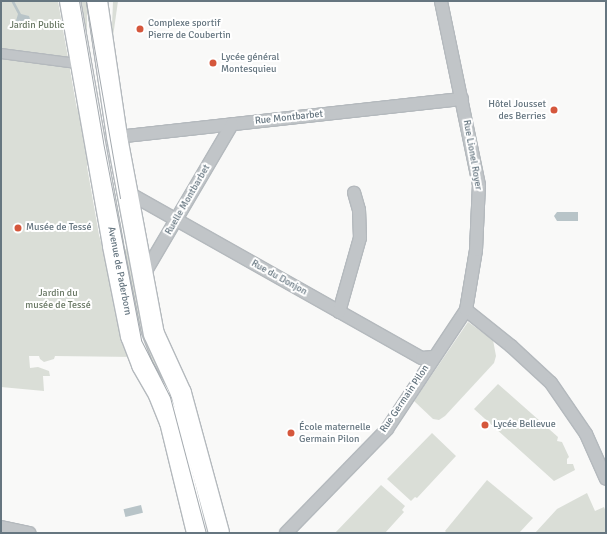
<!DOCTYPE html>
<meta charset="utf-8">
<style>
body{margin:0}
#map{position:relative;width:607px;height:534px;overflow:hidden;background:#f9f9f8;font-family:Signika,sans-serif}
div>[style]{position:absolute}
.green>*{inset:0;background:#daded7;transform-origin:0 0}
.water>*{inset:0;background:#b8c4c8;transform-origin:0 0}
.roads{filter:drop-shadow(1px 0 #b4b9bd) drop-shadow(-1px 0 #b4b9bd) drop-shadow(0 1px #b4b9bd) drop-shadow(0 -1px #b4b9bd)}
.pedestrian>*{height:9px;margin:-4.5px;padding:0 4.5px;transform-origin:4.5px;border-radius:4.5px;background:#c1c5c8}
.minor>*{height:12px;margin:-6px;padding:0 6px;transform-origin:6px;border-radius:6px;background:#c1c5c8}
.primary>*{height:20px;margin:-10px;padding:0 10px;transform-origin:10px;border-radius:10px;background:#fff}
.tram>*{height:1px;margin:-0.5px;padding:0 0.5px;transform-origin:0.5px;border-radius:0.5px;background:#a3a9ae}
.dots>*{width:11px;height:11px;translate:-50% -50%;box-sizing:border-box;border:2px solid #fff;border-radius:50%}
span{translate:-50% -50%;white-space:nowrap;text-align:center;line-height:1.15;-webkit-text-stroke:4px #fff;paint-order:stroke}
.poi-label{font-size:10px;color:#667680}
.left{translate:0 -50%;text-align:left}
.right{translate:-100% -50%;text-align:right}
.park-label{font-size:10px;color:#6a7965}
.street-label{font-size:10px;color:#667680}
.frame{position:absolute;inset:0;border:2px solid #667680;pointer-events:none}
</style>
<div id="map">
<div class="green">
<div style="clip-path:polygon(1px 1px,58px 1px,99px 235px,135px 357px,55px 356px,54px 359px,44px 362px,40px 359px,39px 356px,29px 356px,30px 368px,38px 367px,49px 371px,50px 376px,43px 376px,44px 391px,1px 387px)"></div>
<div style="left:77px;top:1px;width:10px;height:223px"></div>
<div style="clip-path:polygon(113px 1px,118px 1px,111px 51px)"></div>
<div style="clip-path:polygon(131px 248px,176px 394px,213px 533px,202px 533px,140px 343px,122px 250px)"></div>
<div style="clip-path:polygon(468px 322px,493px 340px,496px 356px,494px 363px,445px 416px,439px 420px,433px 419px,414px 401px)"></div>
<div style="clip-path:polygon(498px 384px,558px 437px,557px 441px,562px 442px,569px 457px,567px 459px,567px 464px,573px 464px,575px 470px,554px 481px,474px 409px)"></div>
<div style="clip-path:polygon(432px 433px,456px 456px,417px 498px,415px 497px,411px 501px,387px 479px)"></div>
<div style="clip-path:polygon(487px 480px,533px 518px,519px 533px,447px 533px,445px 531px)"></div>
<div style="clip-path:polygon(381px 485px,405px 506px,402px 510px,404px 512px,385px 533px,335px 533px)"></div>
<div style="clip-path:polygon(587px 493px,595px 511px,604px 507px,606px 512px,606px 533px,535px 533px,557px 509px)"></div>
</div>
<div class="water">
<div style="clip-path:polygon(11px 1px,14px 1px,21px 14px,29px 16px,30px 19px,28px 23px,23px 26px,15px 24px,18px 14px)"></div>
<div style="clip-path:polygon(557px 212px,578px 212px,578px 221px,557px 221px,554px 216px)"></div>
<div style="left:141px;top:505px;width:8px;height:18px;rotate:76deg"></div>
</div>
<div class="roads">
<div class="pedestrian">
<div style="left:1px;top:53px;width:83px;rotate:7.6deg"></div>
</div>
<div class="minor">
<div style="left:117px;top:137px;width:347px;rotate:-6.3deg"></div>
<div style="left:127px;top:192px;width:338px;rotate:29.4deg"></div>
<div style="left:422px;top:358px;width:11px;rotate:-5deg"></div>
<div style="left:143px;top:276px;width:176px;rotate:-59.6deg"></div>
<div style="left:466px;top:310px;width:58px;rotate:38.7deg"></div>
<div style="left:511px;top:346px;width:54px;rotate:42.8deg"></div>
<div style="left:551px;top:383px;width:62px;rotate:55.5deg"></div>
<div style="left:586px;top:434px;width:49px;rotate:66deg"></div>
<div style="left:339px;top:312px;width:77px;rotate:-74.2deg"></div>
<div style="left:360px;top:238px;width:28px;rotate:-92deg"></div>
<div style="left:359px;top:210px;width:18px;rotate:-106deg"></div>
<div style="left:1px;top:527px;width:29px;rotate:12deg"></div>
<div style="left:286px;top:533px;width:145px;rotate:-45.8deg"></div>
<div style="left:387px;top:429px;width:143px;rotate:-56.4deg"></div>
<div style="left:466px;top:310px;width:61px;rotate:-80.5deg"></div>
<div style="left:476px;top:250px;width:65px;rotate:-87.4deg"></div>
<div style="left:479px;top:185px;width:188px;rotate:-101.7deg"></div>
</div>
<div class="primary">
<div style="left:70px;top:1px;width:249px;rotate:80deg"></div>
<div style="left:113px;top:246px;width:92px;rotate:78.7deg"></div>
<div style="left:131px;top:336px;width:31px;rotate:69deg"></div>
<div style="left:142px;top:365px;width:34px;rotate:60deg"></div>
<div style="left:159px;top:395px;width:29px;rotate:68deg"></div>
<div style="left:170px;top:422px;width:114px;rotate:76.3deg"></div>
<div style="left:97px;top:1px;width:137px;rotate:81.6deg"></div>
<div style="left:117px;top:137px;width:200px;rotate:79.4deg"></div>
<div style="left:154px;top:334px;width:65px;rotate:65.4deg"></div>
<div style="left:181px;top:393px;width:145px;rotate:74.8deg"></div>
</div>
</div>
<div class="tram">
<div style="left:79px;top:1px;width:143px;rotate:80.3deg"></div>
<div style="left:103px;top:142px;width:202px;rotate:79.1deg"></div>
<div style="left:141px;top:340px;width:64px;rotate:63deg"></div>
<div style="left:170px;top:397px;width:141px;rotate:75.2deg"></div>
<div style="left:86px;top:1px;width:200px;rotate:80.2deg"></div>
</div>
<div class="dots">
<div style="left:140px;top:29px;background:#d5573c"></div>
<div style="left:213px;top:63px;background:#d5573c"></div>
<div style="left:554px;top:110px;background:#d5573c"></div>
<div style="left:18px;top:228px;background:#d5573c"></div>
<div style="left:485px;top:425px;background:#d5573c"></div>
<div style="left:291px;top:433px;background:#d5573c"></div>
</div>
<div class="poi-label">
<span class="left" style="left:148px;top:29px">Complexe sportif<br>Pierre de Coubertin</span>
<span class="left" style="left:221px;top:63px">Lycée général<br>Montesquieu</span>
<span class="right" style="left:546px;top:110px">Hôtel Jousset<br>des Berries</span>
<span class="left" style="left:26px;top:228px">Musée de Tessé</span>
<span class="left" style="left:493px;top:425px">Lycée Bellevue</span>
<span class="left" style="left:299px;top:433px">École maternelle<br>Germain Pilon</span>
</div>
<div class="park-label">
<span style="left:37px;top:26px">Jardin Public</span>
<span style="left:58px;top:299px">Jardin du<br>musée de Tessé</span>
</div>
<div class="street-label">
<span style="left:289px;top:118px;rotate:-6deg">Rue Montbarbet</span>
<span style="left:472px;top:155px;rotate:80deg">Rue Lionel Royer</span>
<span style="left:188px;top:200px;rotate:-60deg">Ruelle Montbarbet</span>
<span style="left:119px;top:271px;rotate:79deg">Avenue de Paderborn</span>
<span style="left:279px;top:278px;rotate:29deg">Rue du Donjon</span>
<span style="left:405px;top:399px;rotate:-56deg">Rue Germain Pilon</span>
</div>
<div class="frame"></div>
</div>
